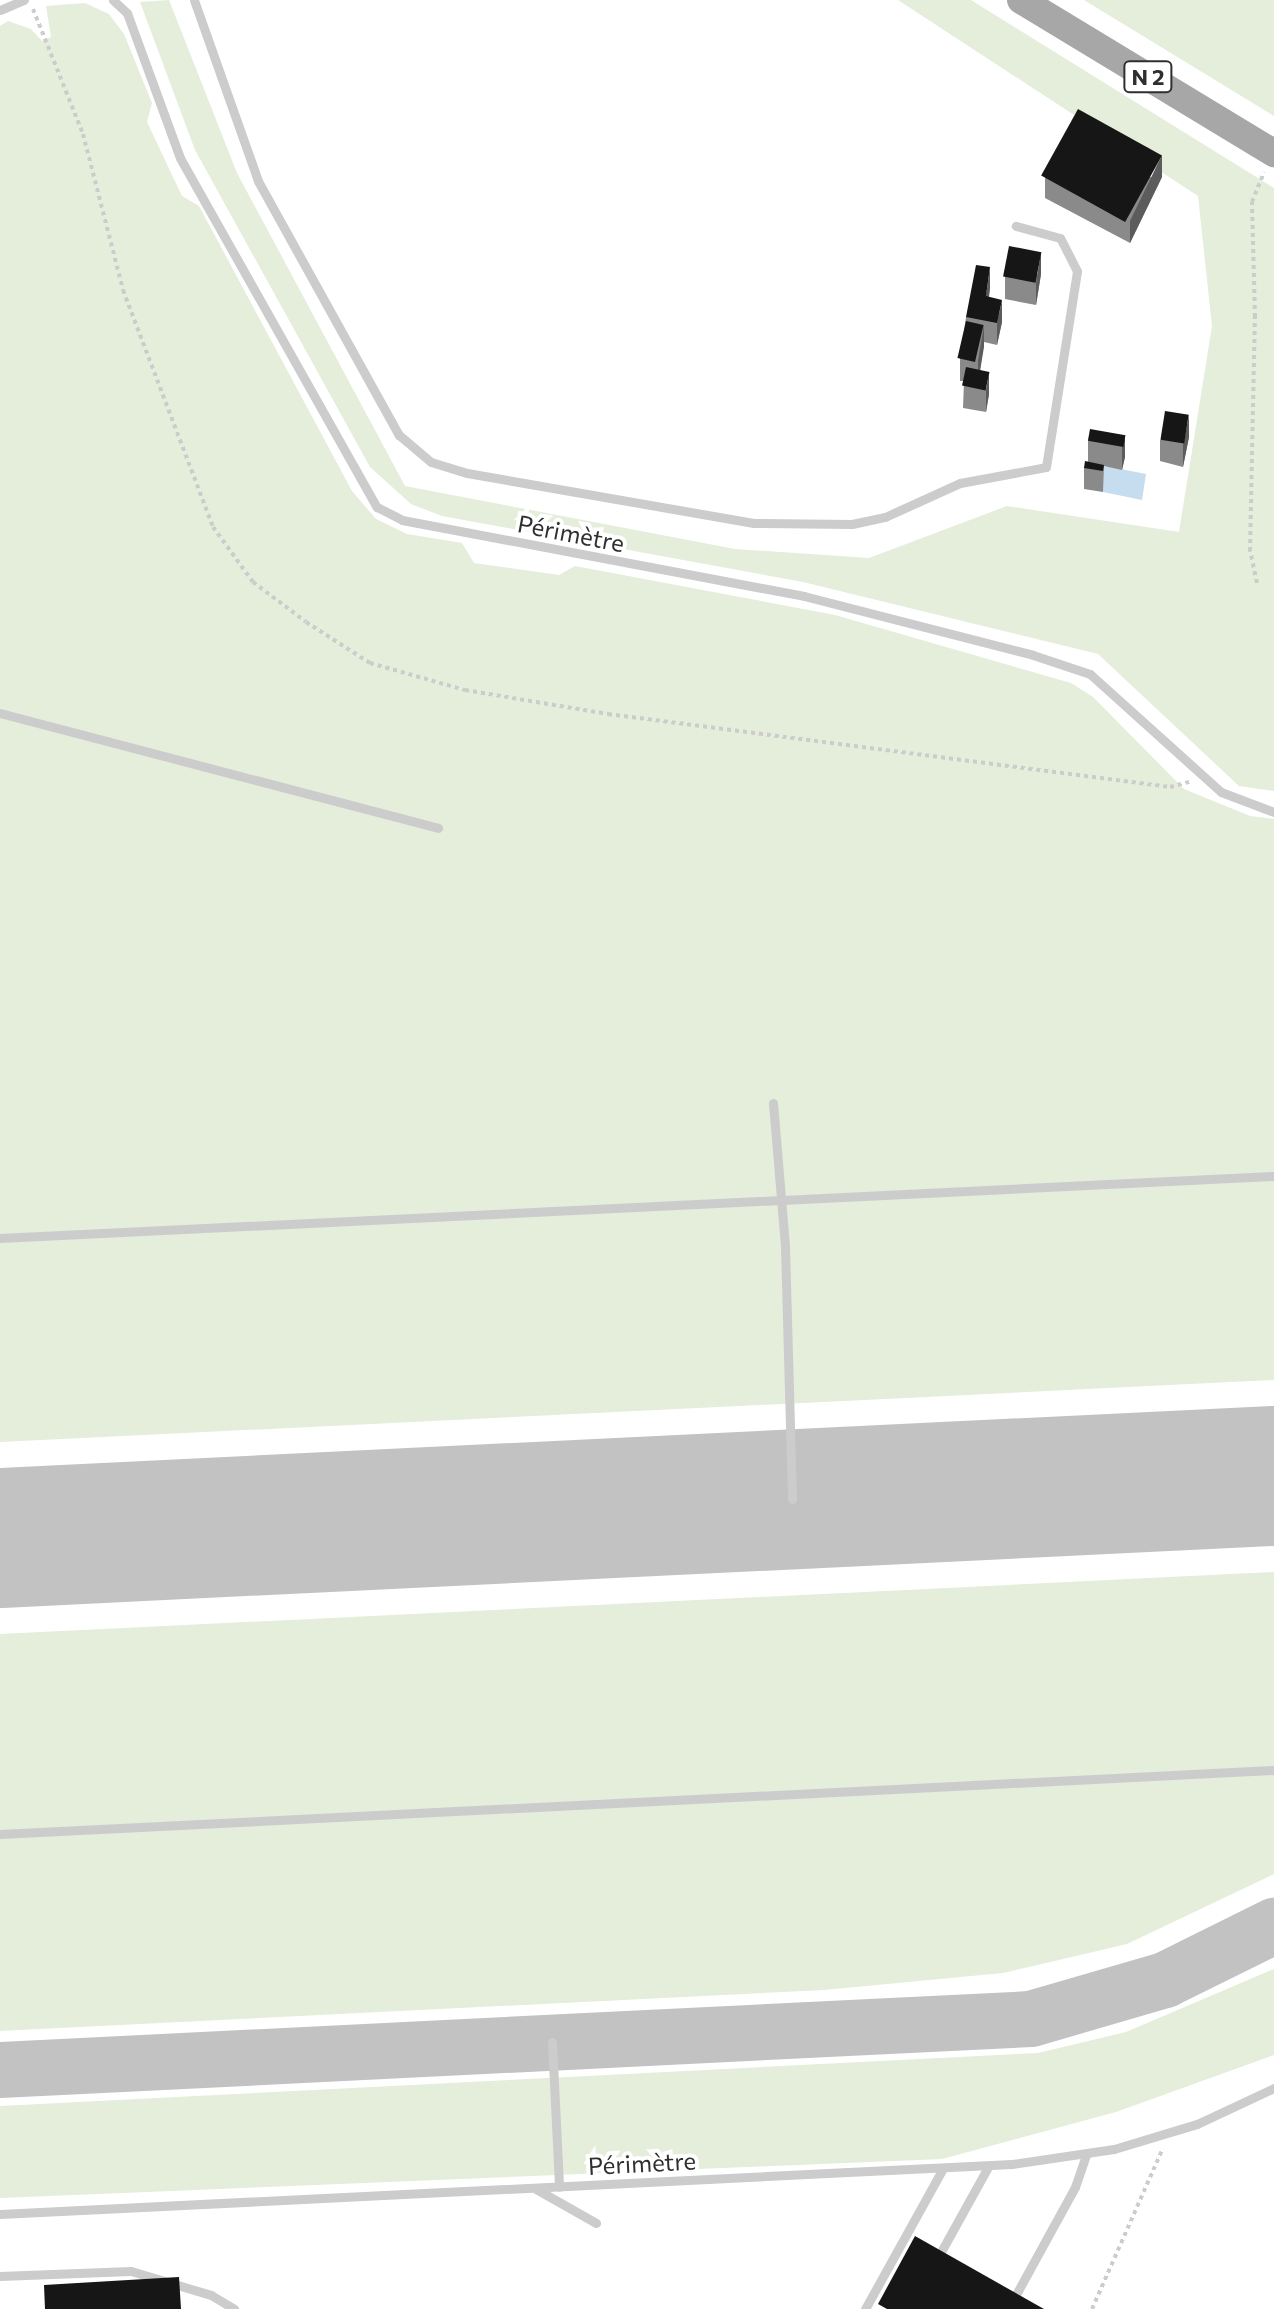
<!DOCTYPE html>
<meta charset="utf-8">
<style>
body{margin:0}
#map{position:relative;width:1274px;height:2309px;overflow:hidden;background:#fff;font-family:Commissioner,sans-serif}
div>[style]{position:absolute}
.green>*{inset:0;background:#e4eedb}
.water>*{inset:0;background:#c6ddef}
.taxiway>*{height:56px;margin:-28px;padding:0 28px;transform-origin:28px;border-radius:28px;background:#c2c2c2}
.runway>*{height:140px;margin:-70px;padding:0 70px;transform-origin:70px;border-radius:70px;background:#c2c2c2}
.path>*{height:4px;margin-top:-2px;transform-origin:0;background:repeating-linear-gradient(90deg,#ccc 0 4px,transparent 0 8px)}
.lane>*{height:9px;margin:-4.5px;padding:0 4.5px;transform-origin:4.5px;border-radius:4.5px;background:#ccc}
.primary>*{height:28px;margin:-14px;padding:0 14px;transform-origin:14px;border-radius:14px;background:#a7a7a7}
.wall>*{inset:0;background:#8a8a8a}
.shaded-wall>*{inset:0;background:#5c5c5c}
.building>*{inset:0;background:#161616;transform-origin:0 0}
span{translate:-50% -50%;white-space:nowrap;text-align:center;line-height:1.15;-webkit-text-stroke:8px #fff;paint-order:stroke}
.shield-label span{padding:2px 6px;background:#fff;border:2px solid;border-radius:6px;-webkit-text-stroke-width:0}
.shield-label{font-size:22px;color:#2f2f2f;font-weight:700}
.street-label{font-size:24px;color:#2f2f2f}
</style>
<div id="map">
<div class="green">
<div style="clip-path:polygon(169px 0,237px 173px,405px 486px,735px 549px,869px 558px,1007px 506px,1179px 532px,1212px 326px,1198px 196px,898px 0,971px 0,1274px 188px,1274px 791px,1239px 786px,1098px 654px,803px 582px,442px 516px,411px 504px,370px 467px,195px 150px,140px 2px)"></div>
<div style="clip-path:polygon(1084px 0,1274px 0,1274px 116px)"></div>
<div style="clip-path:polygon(85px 3px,109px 14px,124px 34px,152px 103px,147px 122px,182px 196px,199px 206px,352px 491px,376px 519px,407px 534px,462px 543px,474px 563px,559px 575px,575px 566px,835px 615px,1071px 683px,1093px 697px,1184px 789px,1250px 816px,1274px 819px,1274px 1380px,0 1442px,0 26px,8px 21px,31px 29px,42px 41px,51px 37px,46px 6px)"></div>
<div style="clip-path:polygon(1274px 1572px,1274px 1874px,1127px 1944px,1003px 1973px,824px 1990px,0 2031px,0 1634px)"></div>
<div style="clip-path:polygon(1274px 1969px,1274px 2055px,1116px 2112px,942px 2159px,0 2198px,0 2106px,1038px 2053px,1126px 2032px)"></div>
</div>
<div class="water">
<div style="clip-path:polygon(1090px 463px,1146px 474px,1142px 500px,1103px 492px)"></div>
</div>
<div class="taxiway">
<div style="left:0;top:2070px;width:1032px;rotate:-2.83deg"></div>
<div style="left:1031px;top:2019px;width:140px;rotate:-16.2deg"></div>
<div style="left:1165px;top:1980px;width:122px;rotate:-26.4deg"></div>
</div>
<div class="runway">
<div style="left:0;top:1538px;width:1276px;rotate:-2.79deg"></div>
</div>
<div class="path">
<div style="left:33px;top:9px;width:135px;rotate:68.2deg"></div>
<div style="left:83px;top:134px;width:161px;rotate:75.6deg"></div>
<div style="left:123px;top:290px;width:254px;rotate:69.2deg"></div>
<div style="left:213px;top:527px;width:68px;rotate:54deg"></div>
<div style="left:253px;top:582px;width:66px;rotate:37deg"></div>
<div style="left:306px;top:622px;width:76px;rotate:32.6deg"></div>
<div style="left:370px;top:663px;width:99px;rotate:15.9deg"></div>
<div style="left:465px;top:690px;width:145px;rotate:9.5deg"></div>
<div style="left:608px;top:714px;width:567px;rotate:7.4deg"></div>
<div style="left:1170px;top:787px;width:20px;rotate:-15deg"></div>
<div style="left:1257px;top:583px;width:33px;rotate:-102deg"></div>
<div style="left:1250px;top:551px;width:234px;rotate:-88.8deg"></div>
<div style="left:1255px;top:317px;width:115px;rotate:-91.5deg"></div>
<div style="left:1252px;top:202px;width:32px;rotate:-68deg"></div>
<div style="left:1092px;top:2309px;width:174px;rotate:-66.2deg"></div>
</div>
<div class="lane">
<div style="left:113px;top:0;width:19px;rotate:43deg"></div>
<div style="left:127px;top:13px;width:154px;rotate:69.9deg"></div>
<div style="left:180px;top:158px;width:401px;rotate:60.6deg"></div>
<div style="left:377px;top:507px;width:28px;rotate:27deg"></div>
<div style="left:402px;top:520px;width:409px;rotate:10.7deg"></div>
<div style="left:804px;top:596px;width:236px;rotate:14.4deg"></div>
<div style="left:1033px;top:655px;width:60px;rotate:18.4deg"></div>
<div style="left:1090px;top:674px;width:176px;rotate:42deg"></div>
<div style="left:1221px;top:792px;width:57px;rotate:20.7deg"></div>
<div style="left:194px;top:0;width:192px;rotate:70.5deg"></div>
<div style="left:258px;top:181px;width:291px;rotate:61deg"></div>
<div style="left:399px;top:435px;width:42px;rotate:40.2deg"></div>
<div style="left:431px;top:462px;width:38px;rotate:17deg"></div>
<div style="left:467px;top:473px;width:291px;rotate:9.9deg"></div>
<div style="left:754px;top:523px;width:98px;rotate:0.6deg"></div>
<div style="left:852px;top:524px;width:34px;rotate:-12deg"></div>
<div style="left:885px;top:517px;width:82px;rotate:-24.4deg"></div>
<div style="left:960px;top:483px;width:87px;rotate:-10.5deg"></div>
<div style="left:1046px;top:467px;width:198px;rotate:-81deg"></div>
<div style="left:1077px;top:271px;width:37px;rotate:-117deg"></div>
<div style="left:1060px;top:238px;width:46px;rotate:-164.7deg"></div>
<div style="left:0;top:10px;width:26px;rotate:-23deg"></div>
<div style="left:0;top:713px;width:453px;rotate:14.7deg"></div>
<div style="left:773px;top:1103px;width:144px;rotate:85.2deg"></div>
<div style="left:785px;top:1247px;width:252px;rotate:88.4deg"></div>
<div style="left:0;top:1238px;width:1276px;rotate:-2.79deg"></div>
<div style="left:0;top:1834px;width:1276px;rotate:-2.88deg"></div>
<div style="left:552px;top:2042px;width:145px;rotate:87.2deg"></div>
<div style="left:536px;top:2189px;width:69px;rotate:29.5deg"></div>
<div style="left:0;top:2214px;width:1013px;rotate:-2.83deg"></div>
<div style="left:1012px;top:2164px;width:103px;rotate:-8.4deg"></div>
<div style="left:1114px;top:2149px;width:87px;rotate:-16.8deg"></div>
<div style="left:1197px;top:2124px;width:85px;rotate:-25.1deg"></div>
<div style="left:937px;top:2259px;width:107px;rotate:-61deg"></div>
<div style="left:0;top:2276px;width:131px;rotate:-2.2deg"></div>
<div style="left:131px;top:2271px;width:84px;rotate:16.7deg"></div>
<div style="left:211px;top:2295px;width:27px;rotate:31deg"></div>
<div style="left:865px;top:2309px;width:161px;rotate:-61deg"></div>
<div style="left:1008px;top:2309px;width:139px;rotate:-61.2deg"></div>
<div style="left:1075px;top:2187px;width:34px;rotate:-71deg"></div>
</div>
<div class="primary">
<div style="left:1021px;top:0;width:296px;rotate:31.2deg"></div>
</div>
<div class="wall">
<div style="clip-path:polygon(1045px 177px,1162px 177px,1130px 243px,1045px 198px)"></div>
<div style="clip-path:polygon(1041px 274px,1036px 305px,1005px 299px,1005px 277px)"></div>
<div style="clip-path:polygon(990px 288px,989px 297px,1002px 322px,997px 345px,984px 342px,980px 370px,989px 394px,986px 412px,963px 408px,964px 381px,960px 381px,960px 359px,966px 317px)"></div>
<div style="clip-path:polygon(1125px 435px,1125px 457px,1122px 470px,1104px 466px,1103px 492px,1084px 489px,1084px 468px,1088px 462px,1088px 441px)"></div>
<div style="clip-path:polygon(1189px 437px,1183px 467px,1160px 461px,1160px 440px)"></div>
</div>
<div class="shaded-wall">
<div style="clip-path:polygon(1162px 155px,1162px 177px,1130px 243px,1130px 221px)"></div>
<div style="clip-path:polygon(1041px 252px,1041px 274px,1036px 305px,1036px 283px)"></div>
<div style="clip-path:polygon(990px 267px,990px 288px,986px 318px,986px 296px)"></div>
<div style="clip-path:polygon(1002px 300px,1002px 322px,997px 345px,997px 323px)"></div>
<div style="clip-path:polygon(984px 325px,984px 347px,978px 383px,978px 361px)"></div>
<div style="clip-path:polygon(989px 372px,989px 394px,986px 412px,986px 390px)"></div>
<div style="clip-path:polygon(1189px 415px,1189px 437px,1183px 467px,1183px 446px)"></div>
<div style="clip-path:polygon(1125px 435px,1125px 457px,1122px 470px,1122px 448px)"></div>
</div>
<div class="building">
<div style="left:1078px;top:109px;width:96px;height:76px;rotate:29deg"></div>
<div style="left:1009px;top:246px;width:33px;height:31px;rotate:11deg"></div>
<div style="clip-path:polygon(976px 265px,990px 267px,986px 296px,1002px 300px,997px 323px,966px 317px)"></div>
<div style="left:966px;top:321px;width:18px;height:38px;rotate:13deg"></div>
<div style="left:966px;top:367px;width:24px;height:19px;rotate:12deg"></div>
<div style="left:1165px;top:411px;width:24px;height:29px;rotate:9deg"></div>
<div style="left:1090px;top:429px;width:36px;height:12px;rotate:10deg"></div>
<div style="clip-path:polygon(1085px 461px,1104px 465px,1103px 471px,1084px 468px)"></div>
<div style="clip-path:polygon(915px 2236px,1044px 2309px,887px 2309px,878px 2304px)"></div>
<div style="clip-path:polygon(179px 2277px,181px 2309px,45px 2309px,44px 2285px)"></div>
</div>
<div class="shield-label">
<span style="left:1148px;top:77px">N 2</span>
</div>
<div class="street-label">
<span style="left:571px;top:533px;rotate:11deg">Périmètre</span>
<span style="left:642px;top:2163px;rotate:-3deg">Périmètre</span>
</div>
</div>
